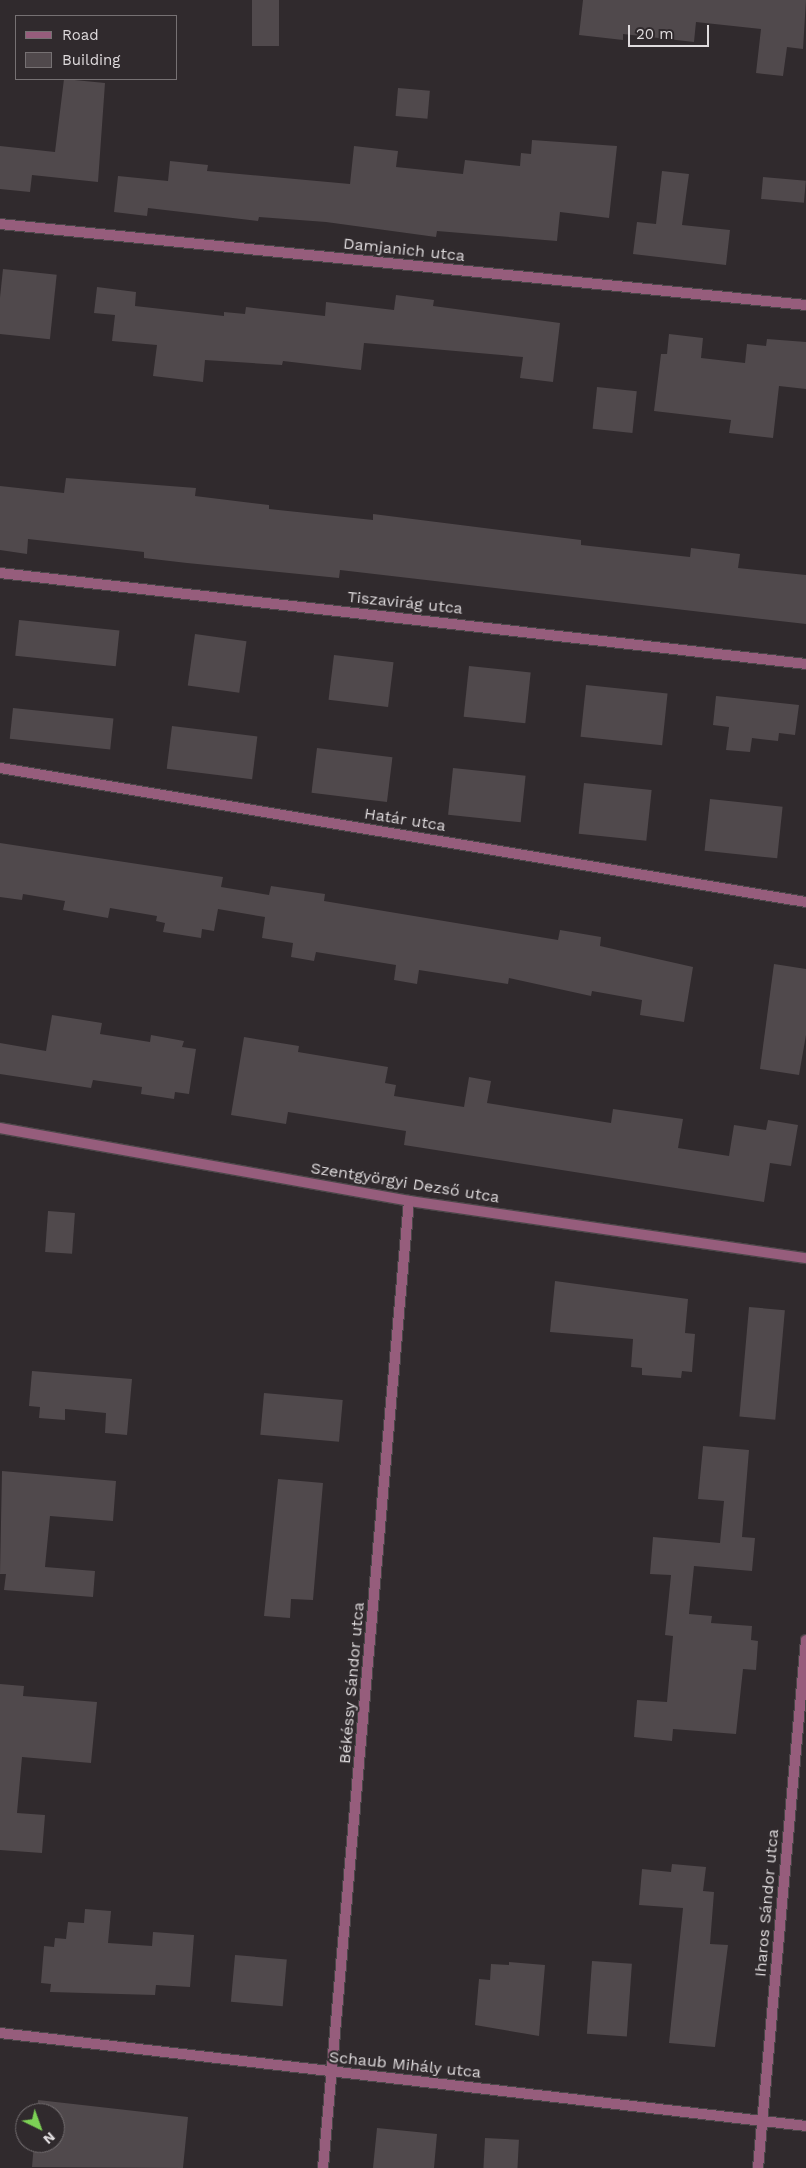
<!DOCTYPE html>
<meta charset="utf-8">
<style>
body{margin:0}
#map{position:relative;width:806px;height:2168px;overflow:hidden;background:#302a2d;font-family:"Work Sans",sans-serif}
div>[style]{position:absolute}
.building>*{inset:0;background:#50494c;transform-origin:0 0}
.roads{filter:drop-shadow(1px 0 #4c4649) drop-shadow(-1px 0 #4c4649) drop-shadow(0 1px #4c4649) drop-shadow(0 -1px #4c4649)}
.minor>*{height:10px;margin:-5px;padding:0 5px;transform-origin:5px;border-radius:5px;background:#965d7c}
span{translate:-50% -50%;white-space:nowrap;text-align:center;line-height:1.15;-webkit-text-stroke:4px #302a2d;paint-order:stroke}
.street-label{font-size:16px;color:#dfdbdd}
.legend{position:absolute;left:15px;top:15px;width:162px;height:65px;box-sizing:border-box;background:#302a2d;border:1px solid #767173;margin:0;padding:6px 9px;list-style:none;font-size:15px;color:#dfdbdd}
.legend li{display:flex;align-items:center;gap:10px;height:25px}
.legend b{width:25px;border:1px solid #767173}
.north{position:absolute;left:15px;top:2103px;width:50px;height:50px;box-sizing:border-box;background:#302a2d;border:1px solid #767173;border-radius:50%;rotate:138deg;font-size:14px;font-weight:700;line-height:20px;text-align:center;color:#dfdbdd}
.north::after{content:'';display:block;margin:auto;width:18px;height:22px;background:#7cd155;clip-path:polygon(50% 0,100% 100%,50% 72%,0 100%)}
.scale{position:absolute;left:628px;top:25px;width:81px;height:22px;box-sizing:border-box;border:2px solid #dfdbdd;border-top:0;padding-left:6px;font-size:15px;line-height:18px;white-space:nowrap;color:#dfdbdd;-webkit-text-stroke:4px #302a2d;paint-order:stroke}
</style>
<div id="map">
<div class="building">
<div style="left:252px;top:0;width:27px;height:46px"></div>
<div style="clip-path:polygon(583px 0,806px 0,803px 49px,787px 47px,783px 76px,756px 73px,761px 29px,696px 22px,694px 42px,623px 34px,623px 40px,579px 35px)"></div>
<div style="clip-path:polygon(64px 79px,105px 83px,98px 182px,32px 175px,30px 192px,0 189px,0 146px,55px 152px)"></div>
<div style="left:398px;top:88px;width:32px;height:28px;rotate:5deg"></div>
<div style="clip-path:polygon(532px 140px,617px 146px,609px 218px,560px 212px,557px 241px,437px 231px,436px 237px,326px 222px,259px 217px,258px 221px,148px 208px,147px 216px,114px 212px,118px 176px,168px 181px,170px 161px,208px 165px,207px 171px,350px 184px,354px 146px,398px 151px,396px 167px,463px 174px,465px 160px,520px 166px,521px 153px,531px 154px)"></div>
<div style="clip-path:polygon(662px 171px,689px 174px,682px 225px,730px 230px,726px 265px,633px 254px,637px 222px,656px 224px)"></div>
<div style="left:763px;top:177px;width:43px;height:22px;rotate:5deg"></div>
<div style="left:3px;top:269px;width:54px;height:65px;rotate:6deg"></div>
<div style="clip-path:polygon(97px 287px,136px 292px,135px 306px,224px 316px,224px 312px,245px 314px,246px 307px,325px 316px,326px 302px,394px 310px,396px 295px,434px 300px,433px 306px,560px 323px,553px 382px,520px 378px,523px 357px,364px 343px,361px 370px,283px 361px,282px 365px,205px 360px,203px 382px,153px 376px,157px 345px,112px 341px,115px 315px,94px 313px)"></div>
<div style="clip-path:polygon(669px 334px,703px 338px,701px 358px,745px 363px,747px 344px,766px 346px,767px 339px,806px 342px,806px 389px,779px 386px,773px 438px,729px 433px,731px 420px,654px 411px,661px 354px,667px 354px)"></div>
<div style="left:597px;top:387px;width:40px;height:42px;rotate:6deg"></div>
<div style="clip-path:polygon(66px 478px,196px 488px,195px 496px,269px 505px,269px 509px,373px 520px,373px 514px,581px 540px,581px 545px,690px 557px,691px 548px,740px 554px,738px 568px,806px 575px,806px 624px,340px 570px,339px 578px,187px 563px,144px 558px,144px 552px,28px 539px,27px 554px,0 550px,0 486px,64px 493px)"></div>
<div style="left:19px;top:620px;width:101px;height:36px;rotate:6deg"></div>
<div style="left:195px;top:634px;width:52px;height:52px;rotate:8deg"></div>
<div style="left:334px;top:655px;width:60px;height:45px;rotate:7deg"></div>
<div style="left:469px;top:666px;width:62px;height:51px;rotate:6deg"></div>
<div style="left:586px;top:685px;width:82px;height:52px;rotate:6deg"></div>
<div style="clip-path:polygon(716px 696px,799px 705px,795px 735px,779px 733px,778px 741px,752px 738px,750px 752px,726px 750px,729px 727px,713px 725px)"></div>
<div style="left:13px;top:708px;width:101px;height:31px;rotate:6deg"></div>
<div style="left:172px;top:726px;width:86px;height:43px;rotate:7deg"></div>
<div style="left:317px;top:748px;width:76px;height:45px;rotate:7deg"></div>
<div style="left:453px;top:768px;width:73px;height:47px;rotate:6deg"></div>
<div style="left:584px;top:783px;width:68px;height:51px;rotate:6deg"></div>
<div style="left:710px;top:799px;width:73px;height:52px;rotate:6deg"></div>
<div style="clip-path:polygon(0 843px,223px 877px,221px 887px,269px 895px,271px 886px,325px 894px,324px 901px,558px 940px,560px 930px,601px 937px,600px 946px,693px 967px,684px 1022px,640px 1015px,642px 1000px,592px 991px,591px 996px,509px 978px,508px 984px,419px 970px,417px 984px,394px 980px,396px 965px,316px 952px,314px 961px,291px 957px,293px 943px,262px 938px,265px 917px,218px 909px,214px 931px,202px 929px,201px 938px,163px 932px,165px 923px,156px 921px,157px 916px,110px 908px,108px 918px,63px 910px,65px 901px,23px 894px,22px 900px,0 897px)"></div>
<div style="clip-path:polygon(774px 964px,806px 969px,806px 1035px,799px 1075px,760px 1069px)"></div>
<div style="clip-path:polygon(52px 1015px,102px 1023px,100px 1034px,150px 1042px,151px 1035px,184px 1041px,182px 1047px,196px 1049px,189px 1094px,175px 1092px,174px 1099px,141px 1094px,142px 1087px,93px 1080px,91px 1088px,0 1074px,0 1043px,46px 1051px)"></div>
<div style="clip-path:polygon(244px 1037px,299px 1046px,298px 1052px,388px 1067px,385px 1083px,396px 1085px,394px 1096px,464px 1107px,469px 1077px,491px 1081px,487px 1103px,611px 1123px,613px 1109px,683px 1119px,678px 1148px,729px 1156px,734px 1125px,766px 1130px,768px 1120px,798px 1125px,791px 1166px,770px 1163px,764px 1202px,404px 1145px,406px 1131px,288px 1112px,286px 1124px,231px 1115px)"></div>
<div style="left:48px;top:1211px;width:27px;height:41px;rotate:4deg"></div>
<div style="clip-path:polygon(555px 1281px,688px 1299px,685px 1333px,695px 1334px,692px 1372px,682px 1371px,681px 1378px,642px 1375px,642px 1368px,631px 1367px,633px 1339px,550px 1332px)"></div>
<div style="left:749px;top:1307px;width:36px;height:110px;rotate:5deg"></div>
<div style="clip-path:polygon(32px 1371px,132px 1379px,127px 1435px,105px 1433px,106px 1413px,65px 1409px,65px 1420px,39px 1418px,40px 1407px,29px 1406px)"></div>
<div style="left:264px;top:1393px;width:79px;height:42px;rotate:5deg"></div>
<div style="clip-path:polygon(703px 1446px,749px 1450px,742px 1537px,755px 1538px,752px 1571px,694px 1566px,689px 1614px,712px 1616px,711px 1623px,752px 1626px,751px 1640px,758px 1641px,756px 1670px,743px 1669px,736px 1734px,673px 1729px,672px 1741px,634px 1737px,637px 1700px,667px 1702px,673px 1636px,665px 1635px,671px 1575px,650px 1574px,653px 1537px,720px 1543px,724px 1501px,698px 1499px)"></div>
<div style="clip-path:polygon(2px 1471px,116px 1481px,113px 1521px,50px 1516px,45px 1567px,95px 1571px,93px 1597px,4px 1590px,6px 1574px,0 1574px)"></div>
<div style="clip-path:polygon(278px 1479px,323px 1483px,313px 1600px,291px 1599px,290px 1618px,264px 1616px)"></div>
<div style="clip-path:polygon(0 1684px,24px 1686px,23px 1696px,97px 1702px,91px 1763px,22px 1757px,17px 1813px,45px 1815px,42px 1853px,0 1850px)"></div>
<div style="clip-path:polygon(672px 1864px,706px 1867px,703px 1891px,714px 1892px,710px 1944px,728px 1945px,715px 2047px,669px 2043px,683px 1908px,639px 1905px,642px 1869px,671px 1872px)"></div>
<div style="clip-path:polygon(85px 1909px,111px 1911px,108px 1943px,152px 1946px,153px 1932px,194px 1935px,190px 1987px,156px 1985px,155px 1995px,50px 1992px,51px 1984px,41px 1983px,44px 1946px,54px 1947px,55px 1938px,66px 1939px,68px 1922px,84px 1923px)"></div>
<div style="left:235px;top:1955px;width:52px;height:47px;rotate:5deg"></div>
<div style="left:592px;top:1961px;width:40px;height:73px;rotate:4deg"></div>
<div style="clip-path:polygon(509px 1962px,545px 1965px,539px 2036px,475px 2025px,479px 1979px,490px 1980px,491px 1964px,509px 1965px)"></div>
<div style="clip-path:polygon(38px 2100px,188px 2117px,183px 2168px,32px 2167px,34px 2143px,55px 2143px,55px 2113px,37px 2113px)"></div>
<div style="clip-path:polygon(377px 2128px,437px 2134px,434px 2168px,373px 2168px)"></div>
<div style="left:485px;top:2138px;width:34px;height:30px;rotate:3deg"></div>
</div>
<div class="roads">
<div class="minor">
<div style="left:0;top:224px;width:810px;rotate:5.74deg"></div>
<div style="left:0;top:573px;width:811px;rotate:6.44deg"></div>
<div style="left:0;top:768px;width:817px;rotate:9.44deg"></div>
<div style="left:0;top:1128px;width:415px;rotate:10.1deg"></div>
<div style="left:409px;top:1201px;width:401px;rotate:8.2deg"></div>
<div style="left:0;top:2033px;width:811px;rotate:6.58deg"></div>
<div style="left:323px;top:2168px;width:971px;rotate:-84.92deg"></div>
<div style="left:758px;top:2168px;width:530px;rotate:-84.81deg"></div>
</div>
</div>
<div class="street-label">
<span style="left:404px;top:250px;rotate:6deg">Damjanich utca</span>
<span style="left:405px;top:603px;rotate:6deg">Tiszavirág utca</span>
<span style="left:405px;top:820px;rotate:9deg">Határ utca</span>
<span style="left:405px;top:1183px;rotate:9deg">Szentgyörgyi Dezső utca</span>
<span style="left:352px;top:1683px;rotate:-85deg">Békéssy Sándor utca</span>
<span style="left:767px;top:1903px;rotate:-85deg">Iharos Sándor utca</span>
<span style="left:405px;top:2065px;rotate:6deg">Schaub Mihály utca</span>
</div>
<ul class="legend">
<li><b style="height:6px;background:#965d7c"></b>Road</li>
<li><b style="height:14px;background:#50494c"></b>Building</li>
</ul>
<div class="north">N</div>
<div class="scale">20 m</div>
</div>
